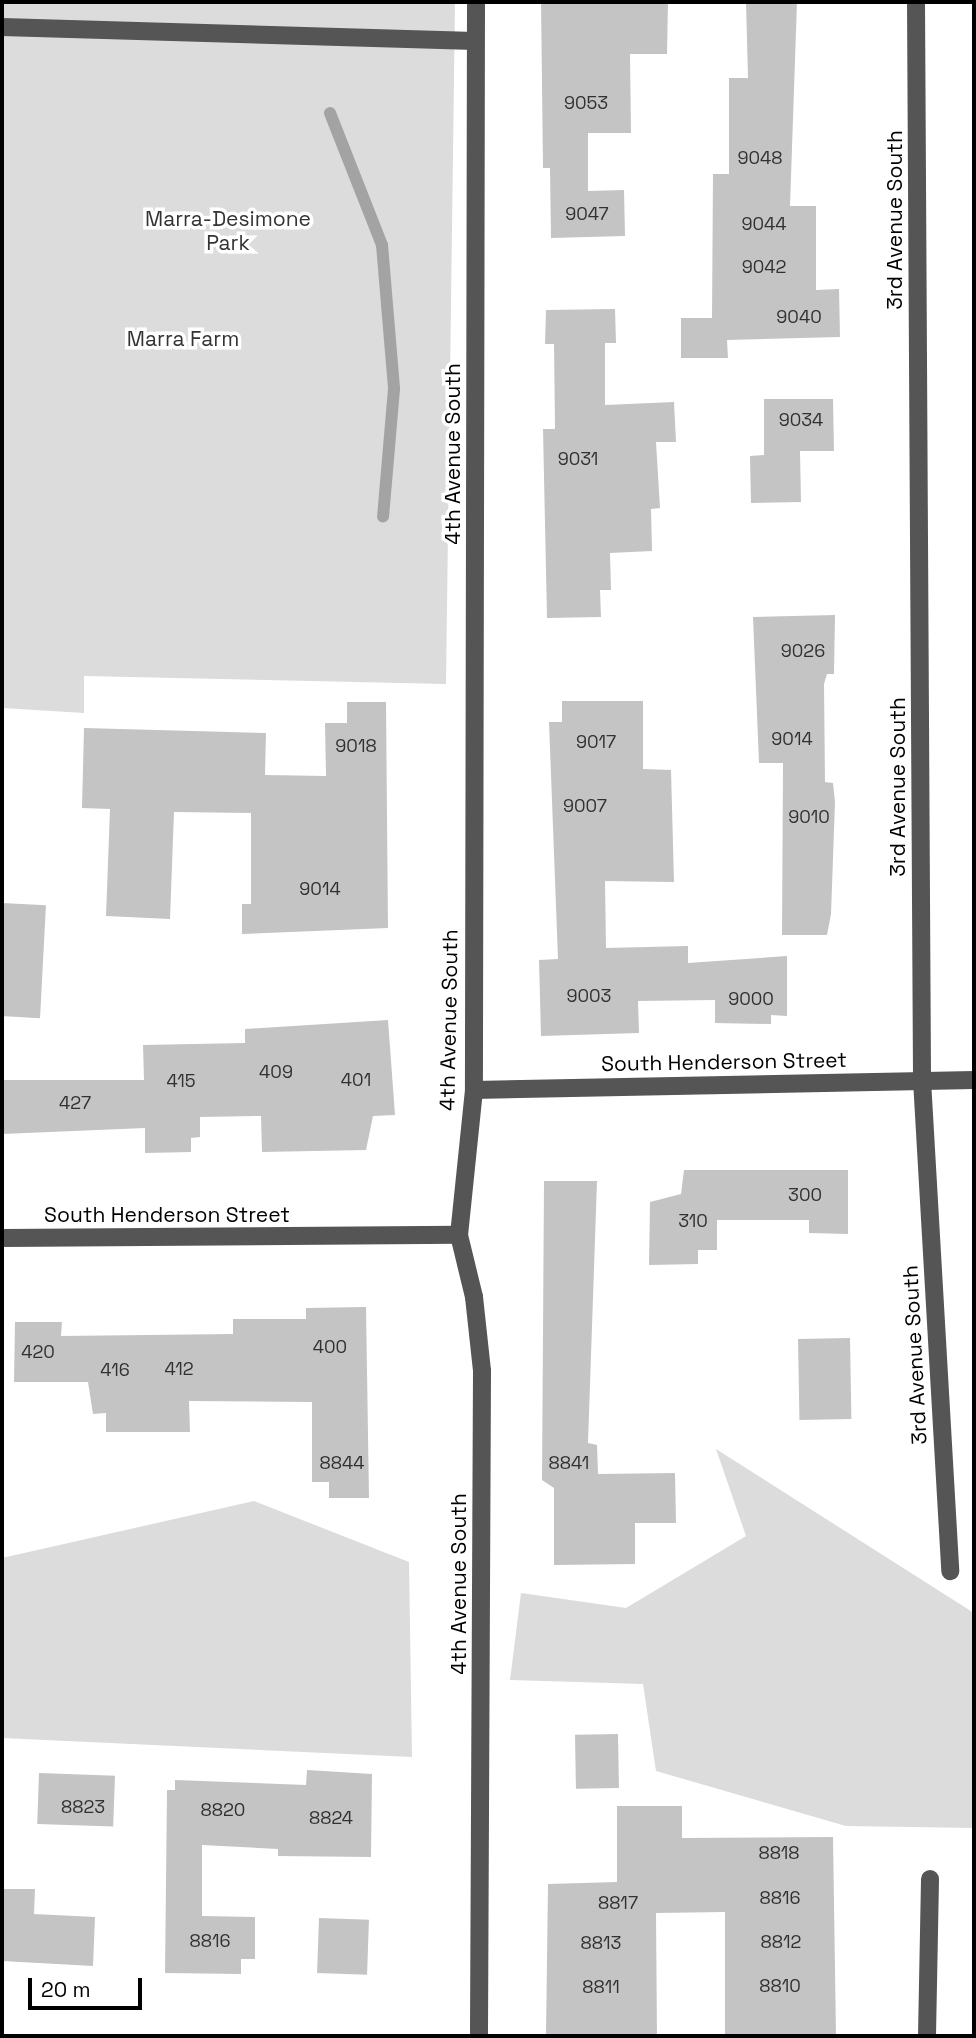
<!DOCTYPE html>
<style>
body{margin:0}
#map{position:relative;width:976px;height:2038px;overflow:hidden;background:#fff;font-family:"Space Grotesk",sans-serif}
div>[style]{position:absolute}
.green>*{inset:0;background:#dcdcdc}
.stream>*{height:12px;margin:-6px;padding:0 6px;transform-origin:6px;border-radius:6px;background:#a3a3a3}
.building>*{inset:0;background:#c4c4c4;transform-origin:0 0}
.minor>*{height:18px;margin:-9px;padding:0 9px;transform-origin:9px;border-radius:9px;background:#555}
span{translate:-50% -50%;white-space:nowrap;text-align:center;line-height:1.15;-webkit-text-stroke:7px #fff;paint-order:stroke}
.number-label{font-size:18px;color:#313131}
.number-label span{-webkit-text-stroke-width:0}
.park-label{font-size:21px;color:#333}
.street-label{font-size:21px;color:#000}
.frame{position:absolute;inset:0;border:4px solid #000;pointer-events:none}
.scale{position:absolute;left:28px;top:1978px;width:114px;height:32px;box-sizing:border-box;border:4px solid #000;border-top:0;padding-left:9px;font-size:21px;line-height:24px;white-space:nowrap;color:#000;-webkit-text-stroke:5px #fff;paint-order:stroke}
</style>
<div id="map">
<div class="green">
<div style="clip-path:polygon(2px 2px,455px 2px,446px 684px,84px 676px,84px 713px,2px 708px)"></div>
<div style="clip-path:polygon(716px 1449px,974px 1613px,974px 1828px,846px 1826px,656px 1771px,643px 1684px,510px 1680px,521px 1593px,626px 1608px,746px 1536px)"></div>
<div style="clip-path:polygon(254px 1501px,409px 1562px,412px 1757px,2px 1738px,2px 1558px)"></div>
</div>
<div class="stream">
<div style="left:330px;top:113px;width:142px;rotate:68.5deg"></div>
<div style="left:382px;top:245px;width:144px;rotate:85.2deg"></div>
<div style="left:394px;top:389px;width:128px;rotate:94.9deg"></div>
</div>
<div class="building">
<div style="clip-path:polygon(541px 2px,668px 2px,667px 54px,630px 54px,631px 133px,588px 133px,588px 191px,624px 190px,625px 236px,551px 238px,550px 168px,543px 168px)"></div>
<div style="clip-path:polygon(746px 2px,797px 2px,790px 206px,816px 206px,816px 290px,839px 289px,840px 337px,727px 340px,728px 358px,681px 358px,681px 318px,712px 318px,713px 174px,729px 174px,729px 78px,748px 78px)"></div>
<div style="clip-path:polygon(615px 309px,616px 343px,605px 343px,605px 405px,674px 402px,676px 442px,656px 442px,660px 508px,651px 509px,652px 551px,610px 553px,611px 590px,600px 590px,601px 617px,547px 618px,543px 429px,555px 429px,554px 344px,545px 344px,546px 310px)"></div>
<div style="clip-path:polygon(764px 399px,833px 399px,834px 451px,800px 451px,801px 502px,751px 503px,750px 456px,764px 455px)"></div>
<div style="clip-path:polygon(835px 615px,834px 674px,827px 674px,824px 684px,825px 782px,833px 783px,835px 802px,831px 914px,827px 935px,782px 935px,783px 763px,759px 763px,753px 617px)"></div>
<div style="clip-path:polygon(562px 701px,643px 701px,643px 769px,671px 770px,674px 882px,605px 881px,606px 948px,688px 946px,688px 963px,787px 956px,787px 1016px,771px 1015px,771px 1024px,715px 1023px,715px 1000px,638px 1001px,639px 1033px,541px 1036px,539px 960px,558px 959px,549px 722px,562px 722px)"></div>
<div style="clip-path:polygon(347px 702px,386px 702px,388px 928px,242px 934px,242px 904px,251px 904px,251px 813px,174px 812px,170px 919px,106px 916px,110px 809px,82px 808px,84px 728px,266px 733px,265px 775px,326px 776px,325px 723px,347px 723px)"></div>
<div style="left:2px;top:903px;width:44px;height:113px;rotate:3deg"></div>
<div style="clip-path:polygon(388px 1020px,395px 1115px,373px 1116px,366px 1150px,262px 1152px,261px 1116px,200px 1117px,200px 1137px,191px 1138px,191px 1152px,145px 1153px,145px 1128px,2px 1134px,2px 1080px,144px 1080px,143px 1045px,245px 1043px,245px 1029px)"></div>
<div style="clip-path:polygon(684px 1170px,848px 1170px,848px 1234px,809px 1233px,809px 1220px,717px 1220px,717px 1250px,698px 1250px,698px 1264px,649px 1265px,650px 1202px,681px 1194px)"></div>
<div style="clip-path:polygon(544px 1181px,597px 1181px,588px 1443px,597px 1445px,598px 1474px,675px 1473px,676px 1523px,635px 1523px,635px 1564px,554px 1565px,554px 1488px,542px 1480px)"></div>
<div style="clip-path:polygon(366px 1307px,369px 1498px,329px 1498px,329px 1482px,312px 1482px,312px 1402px,189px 1401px,190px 1432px,106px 1432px,106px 1413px,93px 1414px,88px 1382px,14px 1382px,15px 1322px,62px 1322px,61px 1336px,233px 1334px,233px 1319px,306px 1319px,306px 1308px)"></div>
<div style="left:850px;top:1338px;width:81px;height:52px;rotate:89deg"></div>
<div style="left:618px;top:1734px;width:54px;height:43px;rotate:89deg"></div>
<div style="clip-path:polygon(307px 1770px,372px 1774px,371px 1857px,278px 1856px,278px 1849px,202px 1845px,202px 1916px,255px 1917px,255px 1959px,241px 1959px,241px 1974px,165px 1973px,167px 1790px,175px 1790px,175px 1780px,306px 1785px)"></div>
<div style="left:39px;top:1773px;width:76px;height:51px;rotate:2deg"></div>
<div style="clip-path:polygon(617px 1806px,682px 1806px,682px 1838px,833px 1837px,836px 2036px,725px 2036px,725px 1912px,656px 1913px,657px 2036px,546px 2036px,548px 1884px,617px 1882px)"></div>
<div style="clip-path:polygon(2px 1889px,35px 1889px,34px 1914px,95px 1917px,93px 1966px,2px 1961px)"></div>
<div style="left:319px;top:1918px;width:50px;height:55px;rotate:2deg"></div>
</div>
<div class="minor">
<div style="left:476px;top:2px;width:1088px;rotate:90.11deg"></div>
<div style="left:474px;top:1090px;width:146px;rotate:95.9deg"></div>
<div style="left:459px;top:1235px;width:64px;rotate:76.4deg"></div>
<div style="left:474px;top:1297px;width:74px;rotate:83.8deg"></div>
<div style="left:482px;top:1371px;width:665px;rotate:90.26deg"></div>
<div style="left:916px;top:2px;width:1078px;rotate:89.68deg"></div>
<div style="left:922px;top:1080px;width:492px;rotate:86.7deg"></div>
<div style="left:2px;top:27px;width:473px;rotate:1.7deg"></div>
<div style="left:474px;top:1090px;width:500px;rotate:-1.15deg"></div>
<div style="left:2px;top:1238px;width:457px;rotate:-0.4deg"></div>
<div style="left:927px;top:2036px;width:157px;rotate:-88.9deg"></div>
</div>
<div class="number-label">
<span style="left:586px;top:103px">9053</span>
<span style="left:760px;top:158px">9048</span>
<span style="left:587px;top:214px">9047</span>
<span style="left:764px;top:224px">9044</span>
<span style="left:764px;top:267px">9042</span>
<span style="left:799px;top:317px">9040</span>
<span style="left:801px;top:420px">9034</span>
<span style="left:578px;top:459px">9031</span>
<span style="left:803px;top:651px">9026</span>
<span style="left:792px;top:739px">9014</span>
<span style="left:596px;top:742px">9017</span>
<span style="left:356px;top:746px">9018</span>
<span style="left:585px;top:806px">9007</span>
<span style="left:809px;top:817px">9010</span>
<span style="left:320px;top:889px">9014</span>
<span style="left:589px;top:996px">9003</span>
<span style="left:751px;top:999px">9000</span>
<span style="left:276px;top:1072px">409</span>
<span style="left:356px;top:1080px">401</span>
<span style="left:181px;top:1081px">415</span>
<span style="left:75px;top:1103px">427</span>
<span style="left:805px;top:1195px">300</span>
<span style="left:693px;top:1221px">310</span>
<span style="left:330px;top:1347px">400</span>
<span style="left:38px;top:1352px">420</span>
<span style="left:179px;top:1369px">412</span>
<span style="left:115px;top:1370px">416</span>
<span style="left:342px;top:1463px">8844</span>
<span style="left:569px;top:1463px">8841</span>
<span style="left:83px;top:1807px">8823</span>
<span style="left:223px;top:1810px">8820</span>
<span style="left:331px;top:1818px">8824</span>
<span style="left:779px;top:1853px">8818</span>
<span style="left:780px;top:1898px">8816</span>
<span style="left:618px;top:1903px">8817</span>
<span style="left:210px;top:1941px">8816</span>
<span style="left:781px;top:1942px">8812</span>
<span style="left:601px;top:1943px">8813</span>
<span style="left:780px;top:1986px">8810</span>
<span style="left:601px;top:1987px">8811</span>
</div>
<div class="park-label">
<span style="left:228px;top:231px">Marra-Desimone<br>Park</span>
<span style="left:183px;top:339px">Marra Farm</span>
</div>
<div class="street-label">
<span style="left:895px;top:220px;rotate:-90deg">3rd Avenue South</span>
<span style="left:453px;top:454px;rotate:-90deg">4th Avenue South</span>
<span style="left:898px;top:787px;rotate:-90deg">3rd Avenue South</span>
<span style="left:449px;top:1020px;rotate:-89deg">4th Avenue South</span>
<span style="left:724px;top:1062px;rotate:-1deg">South Henderson Street</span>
<span style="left:167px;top:1215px">South Henderson Street</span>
<span style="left:915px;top:1355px;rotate:-93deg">3rd Avenue South</span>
<span style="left:459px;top:1584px;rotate:-90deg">4th Avenue South</span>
</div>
<div class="frame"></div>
<div class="scale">20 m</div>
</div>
